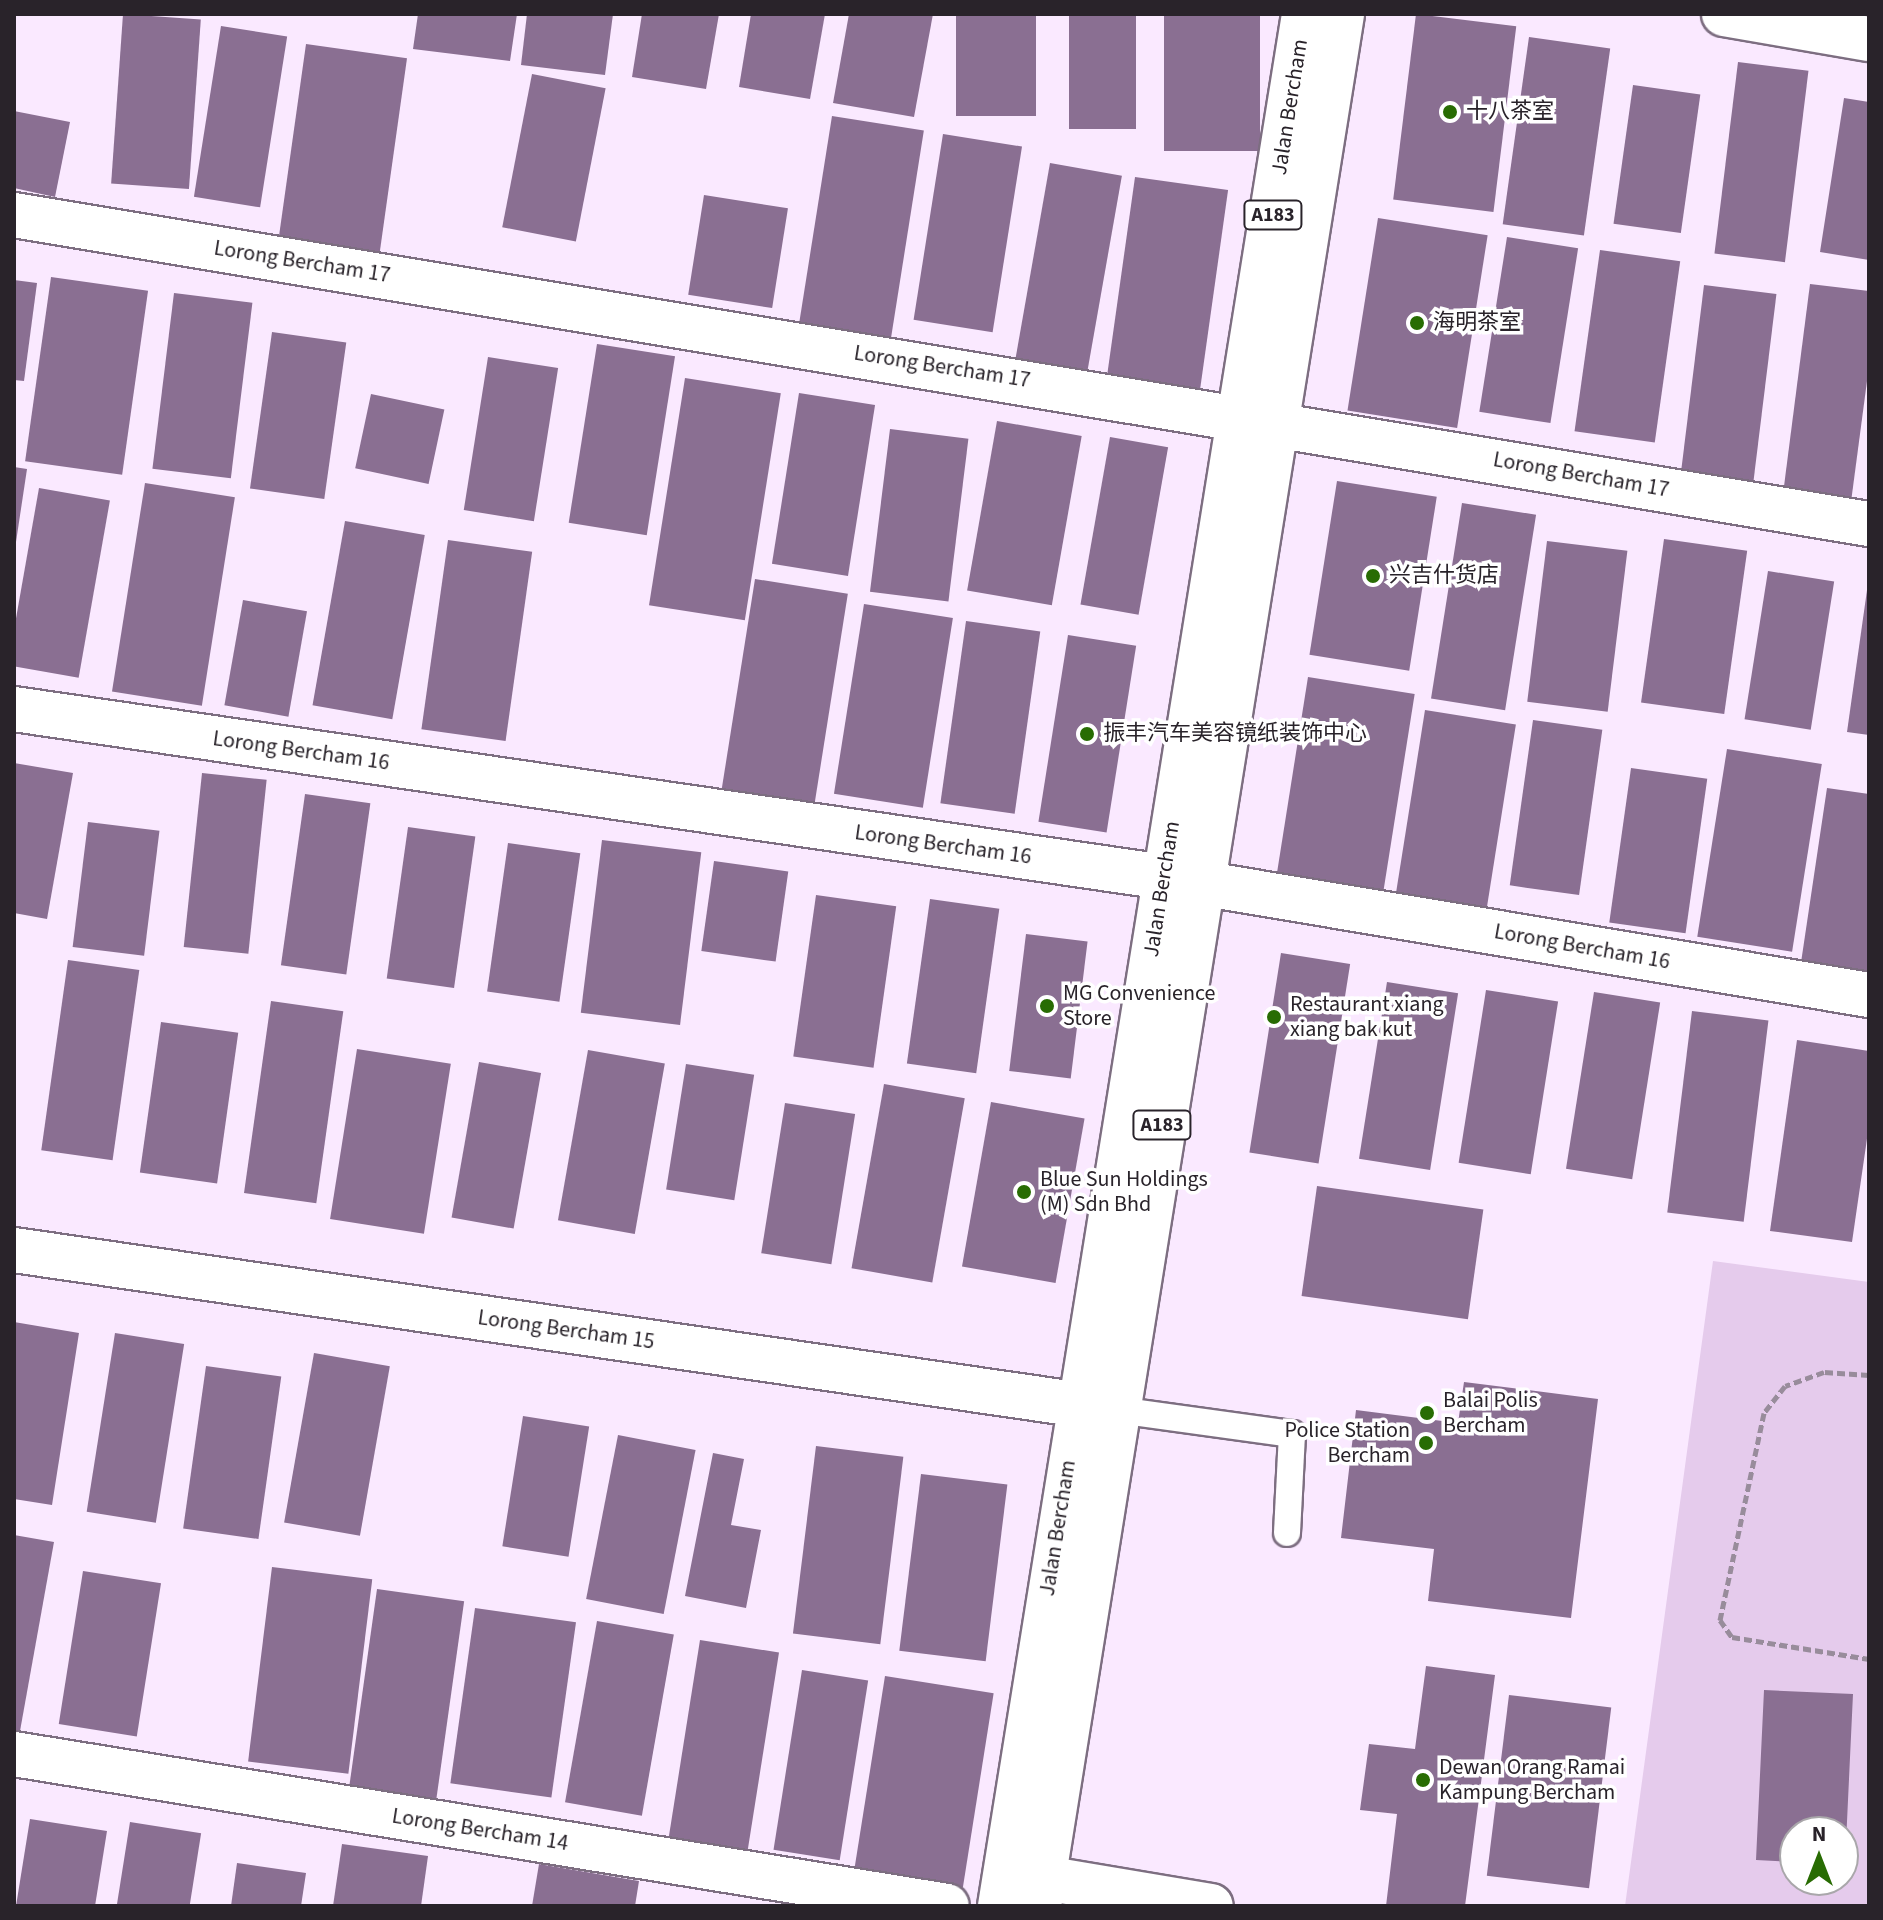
<!DOCTYPE html>
<meta charset="utf-8">
<style>
body{margin:0}
#map{position:relative;width:1883px;height:1920px;overflow:hidden;background:#fae9ff;font-family:"Source Sans 3","Noto Sans SC",sans-serif}
div>[style]{position:absolute}
.green>*{inset:0;background:#e5cbec}
.building>*{inset:0;background:#8a6f92;transform-origin:0 0}
.path>*{height:5px;margin-top:-2.5px;transform-origin:0;background:repeating-linear-gradient(90deg,#988c9b 0 8px,transparent 0 12px)}
.roads{filter:drop-shadow(2px 0 #7d6e81) drop-shadow(-2px 0 #7d6e81) drop-shadow(0 2px #7d6e81) drop-shadow(0 -2px #7d6e81)}
.service>*{height:26px;margin:-13px;padding:0 13px;transform-origin:13px;border-radius:13px;background:#fff}
.minor>*{height:44px;margin:-22px;padding:0 22px;transform-origin:22px;border-radius:22px;background:#fff}
.tertiary>*{height:44px;margin:-22px;padding:0 22px;transform-origin:22px;border-radius:22px;background:#fff}
.primary>*{height:44px;margin:-22px;padding:0 22px;transform-origin:22px;border-radius:22px;background:#fff}
.dots>*{width:22px;height:22px;translate:-50% -50%;box-sizing:border-box;border:4px solid #fff;border-radius:50%}
span{translate:-50% -50%;white-space:nowrap;text-align:center;line-height:1.15;-webkit-text-stroke:7px #fff;paint-order:stroke}
.shield-label span{padding:2px 6px;background:#fff;border:2px solid;border-radius:6px;-webkit-text-stroke-width:0}
.shield-label{font-size:20px;color:#29232a;font-weight:700}
.street-label{font-size:22px;color:#29232a}
.poi-label{font-size:22px;color:#29232a}
.left{translate:0 -50%;text-align:left}
.right{translate:-100% -50%;text-align:right}
.frame{position:absolute;inset:0;border:16px solid #29232a;pointer-events:none}
.north{position:absolute;left:1779px;top:1816px;width:80px;height:80px;box-sizing:border-box;background:#fff;border:2px solid #a9a7aa;border-radius:50%;rotate:0deg;font-size:22px;font-weight:700;line-height:32px;text-align:center;color:#29232a}
.north::after{content:'';display:block;margin:auto;width:28px;height:36px;background:#286c03;clip-path:polygon(50% 0,100% 100%,50% 72%,0 100%)}
</style>
<div id="map">
<div class="green">
<div style="clip-path:polygon(evenodd,1713px 1261px,1869px 1282px,1869px 1906px,1625px 1906px,1713px 1261px,1795px 1832px,1843px 1832px,1843px 1880px,1795px 1880px,1795px 1832px)"></div>
</div>
<div class="building">
<div style="left:123px;top:14px;width:78px;height:170px;rotate:4deg"></div>
<div style="clip-path:polygon(418px 14px,517px 14px,510px 61px,413px 49px)"></div>
<div style="clip-path:polygon(527px 14px,613px 14px,605px 75px,521px 65px)"></div>
<div style="clip-path:polygon(642px 14px,719px 14px,706px 89px,632px 77px)"></div>
<div style="clip-path:polygon(751px 14px,825px 14px,810px 99px,739px 87px)"></div>
<div style="clip-path:polygon(849px 14px,933px 14px,914px 117px,833px 103px)"></div>
<div style="left:956px;top:14px;width:80px;height:102px"></div>
<div style="left:1069px;top:14px;width:67px;height:115px"></div>
<div style="left:1164px;top:14px;width:96px;height:137px"></div>
<div style="left:1416px;top:14px;width:101px;height:187px;rotate:7deg"></div>
<div style="left:221px;top:26px;width:67px;height:173px;rotate:9deg"></div>
<div style="left:1529px;top:37px;width:82px;height:189px;rotate:8deg"></div>
<div style="left:306px;top:44px;width:102px;height:201px;rotate:8deg"></div>
<div style="left:1738px;top:62px;width:71px;height:193px;rotate:7deg"></div>
<div style="left:532px;top:74px;width:75px;height:156px;rotate:11deg"></div>
<div style="left:1633px;top:85px;width:68px;height:140px;rotate:8deg"></div>
<div style="clip-path:polygon(1844px 98px,1869px 102px,1869px 260px,1820px 252px)"></div>
<div style="clip-path:polygon(14px 111px,70px 122px,55px 197px,14px 188px)"></div>
<div style="left:832px;top:116px;width:93px;height:215px;rotate:9deg"></div>
<div style="left:943px;top:134px;width:80px;height:188px;rotate:9deg"></div>
<div style="left:1050px;top:163px;width:73px;height:202px;rotate:10deg"></div>
<div style="left:1135px;top:177px;width:94px;height:206px;rotate:8deg"></div>
<div style="left:704px;top:195px;width:85px;height:101px;rotate:9deg"></div>
<div style="left:1378px;top:218px;width:111px;height:195px;rotate:9deg"></div>
<div style="left:1507px;top:237px;width:72px;height:177px;rotate:9deg"></div>
<div style="left:1600px;top:250px;width:81px;height:183px;rotate:8deg"></div>
<div style="left:51px;top:277px;width:98px;height:186px;rotate:8deg"></div>
<div style="clip-path:polygon(14px 280px,37px 283px,24px 381px,14px 380px)"></div>
<div style="clip-path:polygon(1810px 284px,1869px 291px,1869px 366px,1851px 502px,1783px 494px)"></div>
<div style="left:1704px;top:285px;width:73px;height:194px;rotate:7deg"></div>
<div style="left:174px;top:293px;width:79px;height:177px;rotate:7deg"></div>
<div style="left:272px;top:332px;width:75px;height:158px;rotate:8deg"></div>
<div style="left:597px;top:344px;width:79px;height:181px;rotate:9deg"></div>
<div style="left:488px;top:357px;width:71px;height:155px;rotate:9deg"></div>
<div style="left:685px;top:378px;width:97px;height:230px;rotate:9deg"></div>
<div style="left:799px;top:393px;width:77px;height:173px;rotate:9deg"></div>
<div style="left:371px;top:394px;width:75px;height:76px;rotate:12deg"></div>
<div style="left:997px;top:421px;width:86px;height:172px;rotate:10deg"></div>
<div style="left:890px;top:429px;width:79px;height:164px;rotate:7deg"></div>
<div style="left:1110px;top:437px;width:59px;height:170px;rotate:10deg"></div>
<div style="clip-path:polygon(14px 467px,27px 469px,16px 542px,14px 542px)"></div>
<div style="left:1337px;top:481px;width:101px;height:176px;rotate:9deg"></div>
<div style="left:145px;top:483px;width:91px;height:211px;rotate:9deg"></div>
<div style="left:39px;top:488px;width:72px;height:180px;rotate:10deg"></div>
<div style="left:1462px;top:503px;width:75px;height:198px;rotate:9deg"></div>
<div style="left:345px;top:521px;width:81px;height:187px;rotate:10deg"></div>
<div style="left:1664px;top:539px;width:84px;height:165px;rotate:8deg"></div>
<div style="left:448px;top:540px;width:85px;height:191px;rotate:8deg"></div>
<div style="left:1547px;top:541px;width:81px;height:162px;rotate:7deg"></div>
<div style="left:1768px;top:571px;width:67px;height:150px;rotate:9deg"></div>
<div style="clip-path:polygon(1869px 576px,1869px 735px,1847px 732px)"></div>
<div style="left:755px;top:579px;width:94px;height:218px;rotate:9deg"></div>
<div style="left:243px;top:600px;width:65px;height:107px;rotate:10deg"></div>
<div style="left:864px;top:604px;width:90px;height:192px;rotate:9deg"></div>
<div style="left:966px;top:621px;width:75px;height:184px;rotate:8deg"></div>
<div style="left:1068px;top:635px;width:69px;height:189px;rotate:9deg"></div>
<div style="left:1308px;top:677px;width:108px;height:211px;rotate:9deg"></div>
<div style="left:1425px;top:710px;width:92px;height:200px;rotate:9deg"></div>
<div style="left:1533px;top:720px;width:70px;height:167px;rotate:8deg"></div>
<div style="left:1727px;top:749px;width:96px;height:190px;rotate:9deg"></div>
<div style="clip-path:polygon(14px 763px,73px 773px,47px 919px,14px 913px)"></div>
<div style="left:1631px;top:768px;width:77px;height:156px;rotate:8deg"></div>
<div style="left:202px;top:773px;width:65px;height:175px;rotate:6deg"></div>
<div style="clip-path:polygon(1827px 788px,1869px 794px,1869px 986px,1799px 976px)"></div>
<div style="left:305px;top:794px;width:66px;height:173px;rotate:8deg"></div>
<div style="left:88px;top:822px;width:72px;height:126px;rotate:7deg"></div>
<div style="left:408px;top:827px;width:68px;height:153px;rotate:8deg"></div>
<div style="left:602px;top:840px;width:100px;height:174px;rotate:7deg"></div>
<div style="left:508px;top:843px;width:73px;height:150px;rotate:8deg"></div>
<div style="left:714px;top:861px;width:75px;height:91px;rotate:8deg"></div>
<div style="left:816px;top:895px;width:81px;height:163px;rotate:8deg"></div>
<div style="left:930px;top:899px;width:70px;height:166px;rotate:8deg"></div>
<div style="left:1026px;top:934px;width:62px;height:138px;rotate:7deg"></div>
<div style="left:1281px;top:953px;width:70px;height:202px;rotate:9deg"></div>
<div style="left:68px;top:960px;width:72px;height:192px;rotate:8deg"></div>
<div style="left:1387px;top:982px;width:72px;height:179px;rotate:9deg"></div>
<div style="left:1486px;top:990px;width:73px;height:175px;rotate:9deg"></div>
<div style="left:1594px;top:992px;width:67px;height:179px;rotate:9deg"></div>
<div style="left:271px;top:1001px;width:73px;height:194px;rotate:8deg"></div>
<div style="left:1692px;top:1011px;width:77px;height:203px;rotate:7deg"></div>
<div style="left:161px;top:1022px;width:78px;height:152px;rotate:8deg"></div>
<div style="clip-path:polygon(1797px 1040px,1869px 1051px,1869px 1125px,1852px 1242px,1770px 1231px)"></div>
<div style="left:357px;top:1049px;width:95px;height:172px;rotate:9deg"></div>
<div style="left:588px;top:1050px;width:78px;height:173px;rotate:10deg"></div>
<div style="left:479px;top:1062px;width:63px;height:158px;rotate:10deg"></div>
<div style="left:686px;top:1064px;width:69px;height:127px;rotate:9deg"></div>
<div style="left:884px;top:1084px;width:82px;height:187px;rotate:10deg"></div>
<div style="left:991px;top:1102px;width:95px;height:167px;rotate:10deg"></div>
<div style="left:785px;top:1103px;width:71px;height:152px;rotate:9deg"></div>
<div style="left:1317px;top:1186px;width:168px;height:111px;rotate:8deg"></div>
<div style="clip-path:polygon(14px 1322px,79px 1333px,52px 1505px,14px 1499px)"></div>
<div style="left:115px;top:1333px;width:70px;height:181px;rotate:9deg"></div>
<div style="left:314px;top:1353px;width:77px;height:172px;rotate:10deg"></div>
<div style="left:206px;top:1366px;width:76px;height:164px;rotate:8deg"></div>
<div style="clip-path:polygon(1464px 1382px,1598px 1399px,1571px 1618px,1428px 1601px,1434px 1549px,1341px 1538px,1356px 1410px,1458px 1423px)"></div>
<div style="left:523px;top:1416px;width:67px;height:132px;rotate:9deg"></div>
<div style="left:618px;top:1435px;width:79px;height:167px;rotate:11deg"></div>
<div style="left:816px;top:1446px;width:88px;height:189px;rotate:7deg"></div>
<div style="clip-path:polygon(713px 1453px,744px 1459px,731px 1525px,761px 1530px,746px 1608px,685px 1596px)"></div>
<div style="left:921px;top:1474px;width:87px;height:178px;rotate:7deg"></div>
<div style="clip-path:polygon(14px 1535px,54px 1542px,20px 1731px,14px 1730px)"></div>
<div style="left:272px;top:1567px;width:101px;height:196px;rotate:7deg"></div>
<div style="left:83px;top:1571px;width:79px;height:155px;rotate:9deg"></div>
<div style="left:377px;top:1589px;width:88px;height:205px;rotate:8deg"></div>
<div style="left:475px;top:1608px;width:102px;height:177px;rotate:8deg"></div>
<div style="left:597px;top:1621px;width:78px;height:184px;rotate:10deg"></div>
<div style="left:700px;top:1640px;width:80px;height:203px;rotate:9deg"></div>
<div style="clip-path:polygon(1426px 1666px,1495px 1675px,1465px 1906px,1386px 1906px,1397px 1814px,1360px 1810px,1369px 1744px,1415px 1749px)"></div>
<div style="left:802px;top:1670px;width:67px;height:182px;rotate:9deg"></div>
<div style="left:885px;top:1676px;width:110px;height:197px;rotate:9deg"></div>
<div style="clip-path:polygon(1764px 1690px,1853px 1694px,1845px 1864px,1843px 1832px,1795px 1832px,1795px 1862px,1756px 1860px)"></div>
<div style="left:1509px;top:1695px;width:103px;height:182px;rotate:7deg"></div>
<div style="clip-path:polygon(30px 1819px,107px 1831px,95px 1906px,16px 1906px)"></div>
<div style="left:130px;top:1822px;width:72px;height:85px;rotate:9deg"></div>
<div style="clip-path:polygon(342px 1844px,428px 1856px,421px 1906px,333px 1906px)"></div>
<div style="clip-path:polygon(237px 1863px,306px 1873px,301px 1906px,231px 1906px)"></div>
<div style="clip-path:polygon(539px 1864px,639px 1881px,635px 1906px,532px 1906px)"></div>
</div>
<div class="path">
<div style="left:1869px;top:1375px;width:45px;rotate:-176.2deg"></div>
<div style="left:1824px;top:1372px;width:41px;rotate:160.3deg"></div>
<div style="left:1785px;top:1386px;width:34px;rotate:128deg"></div>
<div style="left:1764px;top:1413px;width:212px;rotate:102deg"></div>
<div style="left:1720px;top:1620px;width:21px;rotate:55deg"></div>
<div style="left:1732px;top:1637px;width:139px;rotate:9.1deg"></div>
</div>
<div class="roads">
<div class="service">
<div style="left:1117px;top:1410px;width:177px;rotate:7.8deg"></div>
<div style="left:1292px;top:1434px;width:99px;rotate:92.9deg"></div>
</div>
<div class="minor">
<div style="left:1724px;top:14px;width:147px;rotate:9.8deg"></div>
<div style="left:14px;top:215px;width:1881px;rotate:9.46deg"></div>
<div style="left:14px;top:709px;width:1162px;rotate:8.31deg"></div>
<div style="left:1164px;top:877px;width:715px;rotate:9.5deg"></div>
<div style="left:14px;top:1250px;width:1114px;rotate:8.26deg"></div>
<div style="left:14px;top:1754px;width:945px;rotate:9.25deg"></div>
</div>
<div class="tertiary">
<div style="left:1018px;top:1853px;width:22px;rotate:63deg"></div>
<div style="left:1028px;top:1873px;width:17px;rotate:17deg"></div>
<div style="left:1044px;top:1878px;width:169px;rotate:9.5deg"></div>
</div>
<div class="primary">
<div style="left:1000px;top:1906px;width:1916px;rotate:-80.87deg"></div>
<div style="left:1039px;top:1906px;width:1916px;rotate:-80.9deg"></div>
</div>
</div>
<div class="dots">
<div style="left:1450px;top:112px;background:#286c03"></div>
<div style="left:1417px;top:323px;background:#286c03"></div>
<div style="left:1373px;top:576px;background:#286c03"></div>
<div style="left:1087px;top:734px;background:#286c03"></div>
<div style="left:1047px;top:1006px;background:#286c03"></div>
<div style="left:1274px;top:1017px;background:#286c03"></div>
<div style="left:1024px;top:1192px;background:#286c03"></div>
<div style="left:1427px;top:1413px;background:#286c03"></div>
<div style="left:1426px;top:1443px;background:#286c03"></div>
<div style="left:1423px;top:1780px;background:#286c03"></div>
</div>
<div class="shield-label">
<span style="left:1273px;top:215px">A183</span>
<span style="left:1162px;top:1125px">A183</span>
</div>
<div class="street-label">
<span style="left:1290px;top:107px;rotate:-81deg">Jalan Bercham</span>
<span style="left:302px;top:262px;rotate:9deg">Lorong Bercham 17</span>
<span style="left:942px;top:367px;rotate:9deg">Lorong Bercham 17</span>
<span style="left:1581px;top:475px;rotate:10deg">Lorong Bercham 17</span>
<span style="left:301px;top:751px;rotate:8deg">Lorong Bercham 16</span>
<span style="left:943px;top:845px;rotate:8deg">Lorong Bercham 16</span>
<span style="left:1162px;top:889px;rotate:-81deg">Jalan Bercham</span>
<span style="left:1582px;top:947px;rotate:10deg">Lorong Bercham 16</span>
<span style="left:566px;top:1330px;rotate:8deg">Lorong Bercham 15</span>
<span style="left:1058px;top:1528px;rotate:-81deg">Jalan Bercham</span>
<span style="left:480px;top:1830px;rotate:9deg">Lorong Bercham 14</span>
</div>
<div class="poi-label">
<span class="left" style="left:1466px;top:112px">十八茶室</span>
<span class="left" style="left:1433px;top:323px">海明茶室</span>
<span class="left" style="left:1389px;top:576px">兴吉什货店</span>
<span class="left" style="left:1103px;top:734px">振丰汽车美容镜纸装饰中心</span>
<span class="left" style="left:1063px;top:1006px">MG Convenience<br>Store</span>
<span class="left" style="left:1290px;top:1017px">Restaurant xiang<br>xiang bak kut</span>
<span class="left" style="left:1040px;top:1192px">Blue Sun Holdings<br>(M) Sdn Bhd</span>
<span class="left" style="left:1443px;top:1413px">Balai Polis<br>Bercham</span>
<span class="right" style="left:1410px;top:1443px">Police Station<br>Bercham</span>
<span class="left" style="left:1439px;top:1780px">Dewan Orang Ramai<br>Kampung Bercham</span>
</div>
<div class="frame"></div>
<div class="north">N</div>
</div>
